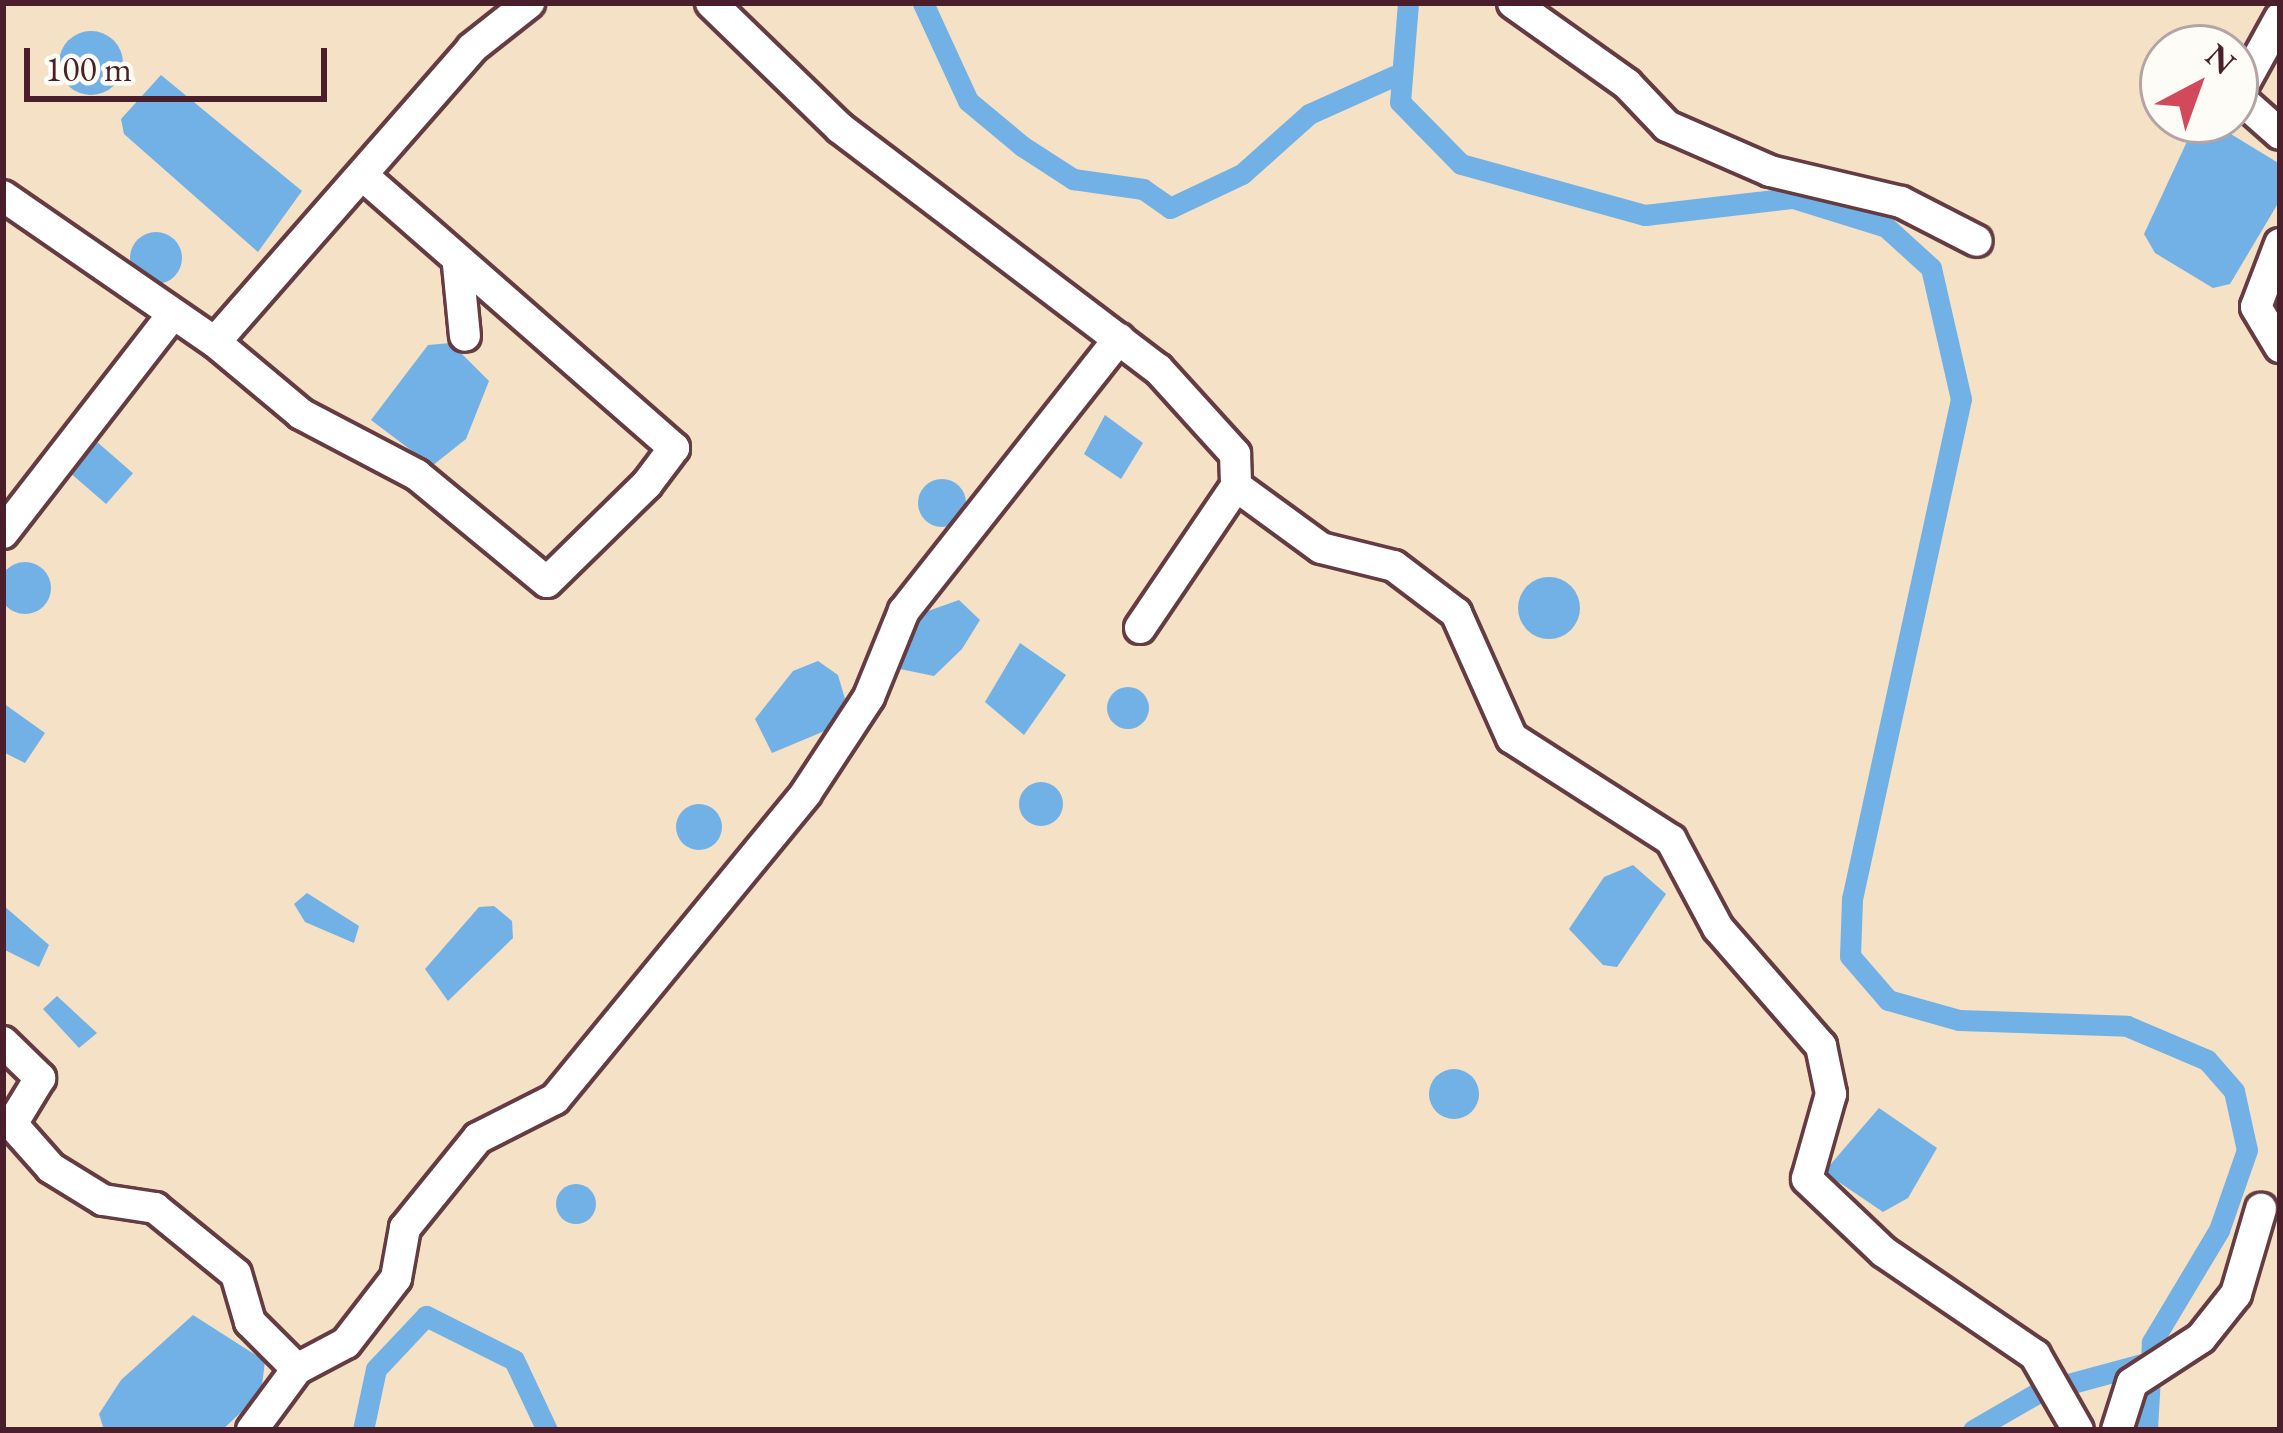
<!DOCTYPE html>
<style>
body{margin:0}
#map{position:relative;width:2283px;height:1433px;overflow:hidden;background:#f4e1c6;font-family:"EB Garamond",serif}
div>[style]{position:absolute}
.water>*{inset:0;background:#72b1e5;transform-origin:0 0}
.round{border-radius:50%}
.canal>*{height:21px;margin:-10.5px;padding:0 10.5px;transform-origin:10.5px;border-radius:10.5px;background:#72b1e5}
.roads{filter:drop-shadow(3px 0 #643c42) drop-shadow(-3px 0 #643c42) drop-shadow(0 3px #643c42) drop-shadow(0 -3px #643c42)}
.minor>*{height:30px;margin:-15px;padding:0 15px;transform-origin:15px;border-radius:15px;background:#fff}
span{translate:-50% -50%;white-space:nowrap;text-align:center;line-height:1.15;-webkit-text-stroke:9px #fdfcf7;paint-order:stroke}
.frame{position:absolute;inset:0;border:6px solid #4a1f2b;pointer-events:none}
.north{position:absolute;left:2139px;top:24px;width:120px;height:120px;box-sizing:border-box;background:#fdfcf7;border:3px solid #b5a4a5;border-radius:50%;rotate:41deg;font-size:33px;font-weight:700;line-height:48px;text-align:center;color:#4a1f2b}
.north::after{content:'';display:block;margin:auto;width:42px;height:54px;background:#d1495b;clip-path:polygon(50% 0,100% 100%,50% 72%,0 100%)}
.scale{position:absolute;left:24px;top:48px;width:303px;height:54px;box-sizing:border-box;border:6px solid #4a1f2b;border-top:0;padding-left:15px;font-size:36px;line-height:42px;white-space:nowrap;color:#4a1f2b;-webkit-text-stroke:9px #fdfcf7;paint-order:stroke}
</style>
<div id="map">
<div class="water">
<div class="round" style="left:59px;top:31px;width:64px;height:64px"></div>
<div style="clip-path:polygon(161px 75px,302px 191px,258px 252px,124px 134px,121px 119px)"></div>
<div style="clip-path:polygon(2216px 125px,2280px 164px,2280px 200px,2230px 284px,2213px 288px,2155px 253px,2144px 234px,2190px 135px)"></div>
<div class="round" style="left:130px;top:232px;width:52px;height:52px"></div>
<div style="clip-path:polygon(451px 343px,489px 381px,466px 439px,432px 466px,371px 420px,428px 345px)"></div>
<div style="clip-path:polygon(1105px 415px,1143px 443px,1121px 479px,1084px 454px)"></div>
<div style="left:96px;top:441px;width:49px;height:41px;rotate:41deg"></div>
<div class="round" style="left:918px;top:479px;width:48px;height:48px"></div>
<div class="round" style="left:-1px;top:562px;width:52px;height:52px"></div>
<div class="round" style="left:1518px;top:577px;width:62px;height:62px"></div>
<div style="clip-path:polygon(959px 600px,980px 620px,962px 649px,934px 676px,900px 669px,914px 616px)"></div>
<div style="clip-path:polygon(1020px 643px,1066px 675px,1024px 735px,985px 702px)"></div>
<div style="clip-path:polygon(818px 661px,838px 675px,845px 699px,827px 730px,772px 753px,755px 719px,793px 671px)"></div>
<div class="round" style="left:1107px;top:687px;width:42px;height:42px"></div>
<div style="clip-path:polygon(3px 703px,45px 733px,25px 763px,3px 752px)"></div>
<div class="round" style="left:1019px;top:782px;width:44px;height:44px"></div>
<div class="round" style="left:676px;top:804px;width:46px;height:46px"></div>
<div style="clip-path:polygon(1633px 865px,1666px 894px,1617px 967px,1603px 965px,1569px 929px,1604px 877px)"></div>
<div style="clip-path:polygon(307px 893px,359px 926px,354px 943px,305px 922px,294px 904px)"></div>
<div style="clip-path:polygon(3px 905px,49px 945px,39px 967px,3px 949px)"></div>
<div style="clip-path:polygon(494px 906px,512px 921px,513px 938px,448px 1001px,425px 969px,479px 907px)"></div>
<div style="clip-path:polygon(57px 996px,97px 1033px,79px 1048px,43px 1009px)"></div>
<div class="round" style="left:1429px;top:1069px;width:50px;height:50px"></div>
<div style="clip-path:polygon(1879px 1108px,1937px 1148px,1908px 1198px,1883px 1212px,1824px 1172px)"></div>
<div class="round" style="left:556px;top:1184px;width:40px;height:40px"></div>
<div style="clip-path:polygon(193px 1315px,265px 1361px,261px 1394px,222px 1430px,104px 1430px,99px 1414px,121px 1380px)"></div>
</div>
<div class="canal">
<div style="left:923px;top:3px;width:108px;rotate:65.3deg"></div>
<div style="left:968px;top:101px;width:70px;rotate:39.8deg"></div>
<div style="left:1022px;top:146px;width:61px;rotate:32.9deg"></div>
<div style="left:1073px;top:179px;width:71px;rotate:8.1deg"></div>
<div style="left:1143px;top:189px;width:33px;rotate:35deg"></div>
<div style="left:1170px;top:208px;width:80px;rotate:-25.3deg"></div>
<div style="left:1242px;top:174px;width:90px;rotate:-41.8deg"></div>
<div style="left:1309px;top:114px;width:93px;rotate:-24.1deg"></div>
<div style="left:1408px;top:3px;width:99px;rotate:94.6deg"></div>
<div style="left:1400px;top:102px;width:87px;rotate:45.5deg"></div>
<div style="left:1461px;top:164px;width:191px;rotate:15.5deg"></div>
<div style="left:1645px;top:215px;width:149px;rotate:-6.6deg"></div>
<div style="left:1793px;top:198px;width:97px;rotate:17.3deg"></div>
<div style="left:1886px;top:227px;width:61px;rotate:42.3deg"></div>
<div style="left:1931px;top:268px;width:134px;rotate:77.1deg"></div>
<div style="left:1961px;top:399px;width:512px;rotate:102.3deg"></div>
<div style="left:1852px;top:899px;width:57px;rotate:92deg"></div>
<div style="left:1850px;top:956px;width:58px;rotate:49.2deg"></div>
<div style="left:1888px;top:1000px;width:74px;rotate:15.7deg"></div>
<div style="left:1959px;top:1020px;width:168px;rotate:2deg"></div>
<div style="left:2127px;top:1026px;width:87px;rotate:23deg"></div>
<div style="left:2207px;top:1060px;width:41px;rotate:48.9deg"></div>
<div style="left:2234px;top:1091px;width:60px;rotate:77.6deg"></div>
<div style="left:2247px;top:1150px;width:85px;rotate:109.3deg"></div>
<div style="left:2219px;top:1230px;width:131px;rotate:120.9deg"></div>
<div style="left:2152px;top:1342px;width:88px;rotate:93.3deg"></div>
<div style="left:363px;top:1430px;width:62px;rotate:-78deg"></div>
<div style="left:376px;top:1369px;width:73px;rotate:-46.7deg"></div>
<div style="left:426px;top:1316px;width:98px;rotate:26.6deg"></div>
<div style="left:514px;top:1360px;width:77px;rotate:64.8deg"></div>
<div style="left:1973px;top:1430px;width:76px;rotate:-29.9deg"></div>
<div style="left:2039px;top:1392px;width:111px;rotate:-15.2deg"></div>
</div>
<div class="roads">
<div class="minor">
<div style="left:711px;top:3px;width:180px;rotate:44.1deg"></div>
<div style="left:840px;top:128px;width:399px;rotate:37.2deg"></div>
<div style="left:1158px;top:369px;width:115px;rotate:47.8deg"></div>
<div style="left:1235px;top:454px;width:32px;rotate:88deg"></div>
<div style="left:1513px;top:3px;width:140px;rotate:35.4deg"></div>
<div style="left:1627px;top:84px;width:58px;rotate:46.4deg"></div>
<div style="left:1667px;top:126px;width:112px;rotate:23.6deg"></div>
<div style="left:1770px;top:171px;width:135px;rotate:13.3deg"></div>
<div style="left:1901px;top:202px;width:85px;rotate:27.2deg"></div>
<div style="left:2280px;top:18px;width:89px;rotate:118.9deg"></div>
<div style="left:2237px;top:96px;width:57px;rotate:41.5deg"></div>
<div style="left:3px;top:196px;width:257px;rotate:34.6deg"></div>
<div style="left:215px;top:342px;width:390px;rotate:-48.8deg"></div>
<div style="left:472px;top:48px;width:73px;rotate:-38.3deg"></div>
<div style="left:2280px;top:244px;width:67px;rotate:110.9deg"></div>
<div style="left:2256px;top:307px;width:47px;rotate:59deg"></div>
<div style="left:458px;top:265px;width:71px;rotate:84.4deg"></div>
<div style="left:215px;top:342px;width:112px;rotate:39.9deg"></div>
<div style="left:301px;top:414px;width:131px;rotate:27.7deg"></div>
<div style="left:417px;top:475px;width:168px;rotate:39.5deg"></div>
<div style="left:547px;top:582px;width:140px;rotate:-44.4deg"></div>
<div style="left:647px;top:484px;width:45px;rotate:-53.1deg"></div>
<div style="left:674px;top:448px;width:413px;rotate:-138.8deg"></div>
<div style="left:3px;top:533px;width:277px;rotate:-52.2deg"></div>
<div style="left:1140px;top:628px;width:171px;rotate:-55.9deg"></div>
<div style="left:1236px;top:486px;width:105px;rotate:36.1deg"></div>
<div style="left:1321px;top:548px;width:75px;rotate:13.9deg"></div>
<div style="left:1394px;top:566px;width:78px;rotate:37.2deg"></div>
<div style="left:1456px;top:613px;width:137px;rotate:65.9deg"></div>
<div style="left:1512px;top:738px;width:189px;rotate:32.7deg"></div>
<div style="left:1671px;top:840px;width:100px;rotate:61.9deg"></div>
<div style="left:1718px;top:928px;width:157px;rotate:48.9deg"></div>
<div style="left:1821px;top:1046px;width:49px;rotate:78.2deg"></div>
<div style="left:1831px;top:1094px;width:88px;rotate:105.8deg"></div>
<div style="left:1807px;top:1179px;width:106px;rotate:43.5deg"></div>
<div style="left:1884px;top:1252px;width:183px;rotate:34.3deg"></div>
<div style="left:2035px;top:1355px;width:86px;rotate:60.2deg"></div>
<div style="left:3px;top:1042px;width:52px;rotate:44.2deg"></div>
<div style="left:40px;top:1078px;width:54px;rotate:121.3deg"></div>
<div style="left:12px;top:1124px;width:59px;rotate:48.4deg"></div>
<div style="left:51px;top:1168px;width:61px;rotate:31.6deg"></div>
<div style="left:103px;top:1200px;width:53px;rotate:8.7deg"></div>
<div style="left:155px;top:1208px;width:104px;rotate:39.2deg"></div>
<div style="left:236px;top:1274px;width:50px;rotate:73.7deg"></div>
<div style="left:250px;top:1322px;width:66px;rotate:45deg"></div>
<div style="left:252px;top:1430px;width:76px;rotate:-53.6deg"></div>
<div style="left:297px;top:1369px;width:55px;rotate:-28deg"></div>
<div style="left:346px;top:1343px;width:82px;rotate:-52.4deg"></div>
<div style="left:396px;top:1278px;width:51px;rotate:-79.8deg"></div>
<div style="left:405px;top:1228px;width:116px;rotate:-51deg"></div>
<div style="left:478px;top:1138px;width:86px;rotate:-26.9deg"></div>
<div style="left:555px;top:1099px;width:396px;rotate:-50.6deg"></div>
<div style="left:806px;top:793px;width:115px;rotate:-56.7deg"></div>
<div style="left:869px;top:697px;width:93px;rotate:-67.9deg"></div>
<div style="left:904px;top:611px;width:347px;rotate:-51.7deg"></div>
<div style="left:2117px;top:1430px;width:49px;rotate:-72.3deg"></div>
<div style="left:2132px;top:1383px;width:82px;rotate:-33.1deg"></div>
<div style="left:2201px;top:1338px;width:56px;rotate:-51.5deg"></div>
<div style="left:2236px;top:1294px;width:89px;rotate:-73.6deg"></div>
</div>
</div>
<div class="frame"></div>
<div class="north">N</div>
<div class="scale">100 m</div>
</div>
